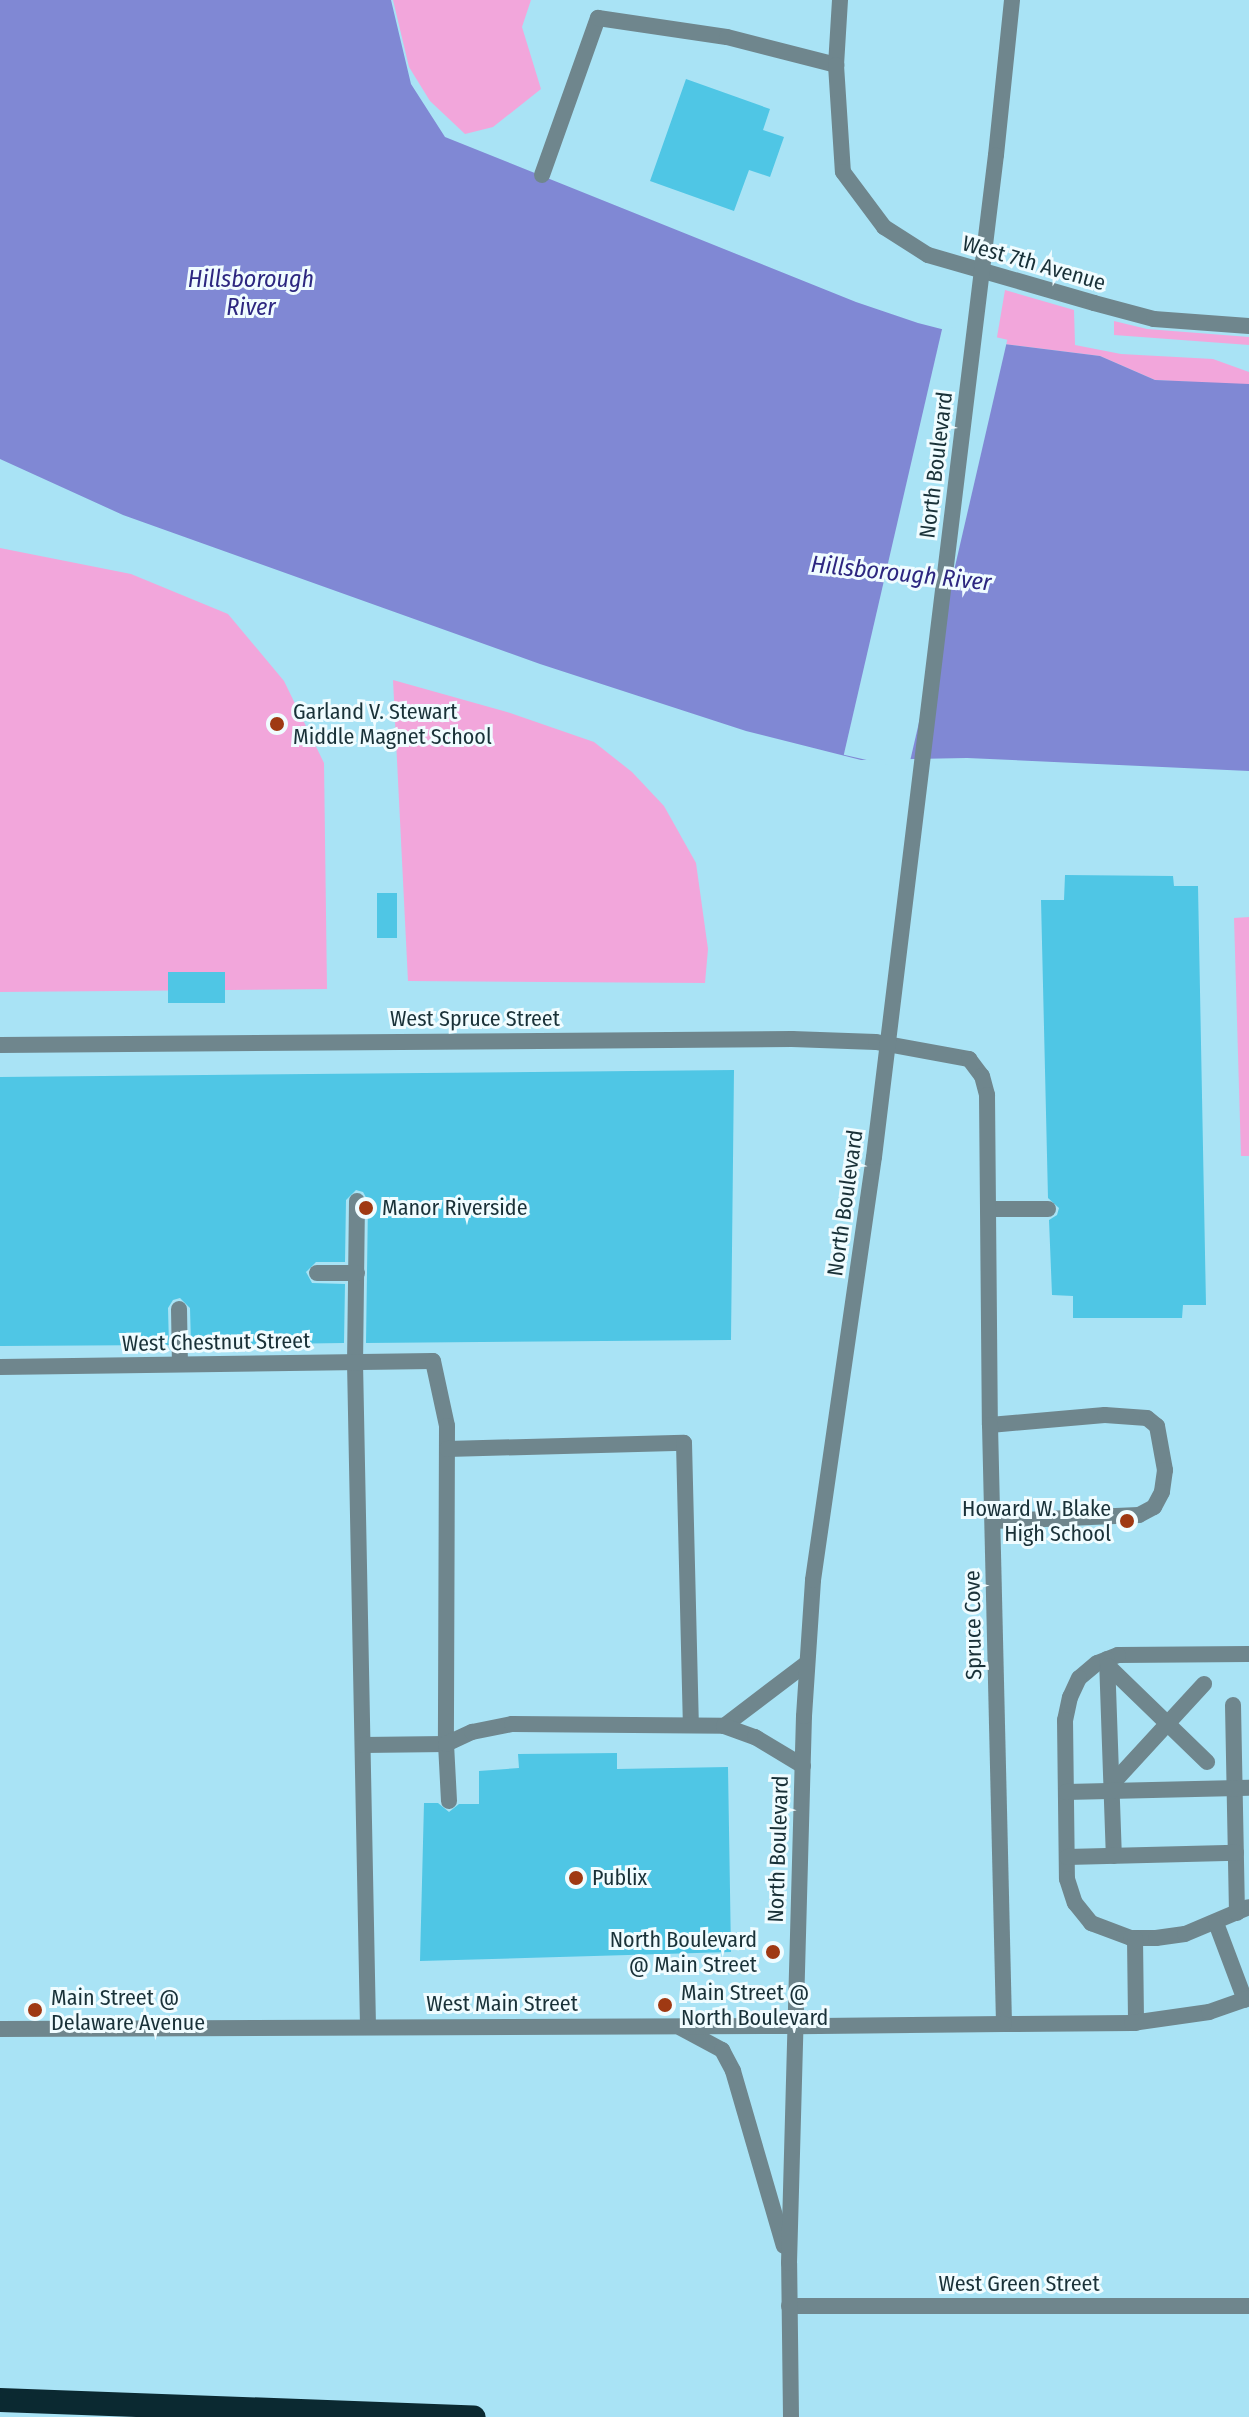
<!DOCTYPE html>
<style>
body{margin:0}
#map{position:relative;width:1249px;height:2417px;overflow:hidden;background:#a9e3f5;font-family:"Fira Sans Condensed",sans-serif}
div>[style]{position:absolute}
.green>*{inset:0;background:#f2a6db}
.water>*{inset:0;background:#8088d4}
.pier>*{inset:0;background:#a9e3f5;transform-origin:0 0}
.building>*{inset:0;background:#4fc6e5;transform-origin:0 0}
.service>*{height:16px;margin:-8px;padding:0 8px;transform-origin:8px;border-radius:8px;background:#6f868d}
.minor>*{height:16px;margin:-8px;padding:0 8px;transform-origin:8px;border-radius:8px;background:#6f868d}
.tertiary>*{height:16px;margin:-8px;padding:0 8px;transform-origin:8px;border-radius:8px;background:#6f868d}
.motorway>*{height:24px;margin:-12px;padding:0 12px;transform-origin:12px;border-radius:12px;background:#0b2931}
.tertiary-bridge>*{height:16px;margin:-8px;padding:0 8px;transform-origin:8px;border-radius:8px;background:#6f868d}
.dots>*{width:22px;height:22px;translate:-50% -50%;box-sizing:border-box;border:4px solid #f0fcff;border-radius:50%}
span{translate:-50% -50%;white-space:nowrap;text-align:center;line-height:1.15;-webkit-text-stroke:6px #f0fcff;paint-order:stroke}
.street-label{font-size:22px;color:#193138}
.poi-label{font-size:22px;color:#193138}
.left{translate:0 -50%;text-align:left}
.right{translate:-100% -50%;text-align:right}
.water-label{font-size:24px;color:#2d2780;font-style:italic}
</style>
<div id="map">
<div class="green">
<div style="clip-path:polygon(393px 0,531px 0,522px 27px,541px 89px,493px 127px,465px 134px,430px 101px,409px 67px)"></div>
<div style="clip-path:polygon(1005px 290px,1074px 310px,1075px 345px,1121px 354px,1213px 359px,1249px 372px,1249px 385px,1155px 380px,1100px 356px,996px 343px)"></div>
<div style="clip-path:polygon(1114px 321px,1147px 329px,1249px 337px,1249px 345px,1114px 335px)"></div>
<div style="clip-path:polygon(0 548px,131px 574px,228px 614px,284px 681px,324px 763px,327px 989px,0 992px)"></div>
<div style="clip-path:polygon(393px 680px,507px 712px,594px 742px,632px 772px,664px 806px,696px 863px,708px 949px,705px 983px,408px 981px)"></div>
<div style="clip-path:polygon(1249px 917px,1249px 1156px,1241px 1156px,1234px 918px)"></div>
</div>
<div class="water">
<div style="clip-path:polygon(0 0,391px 0,411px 84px,445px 137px,856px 302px,918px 323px,996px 343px,1100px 356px,1155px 380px,1249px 384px,1249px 771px,967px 758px,861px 760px,746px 731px,540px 664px,123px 515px,0 459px)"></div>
</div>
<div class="pier">
<div style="left:943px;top:325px;width:66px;height:441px;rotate:13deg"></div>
</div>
<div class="building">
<div style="clip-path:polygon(686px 79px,770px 109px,763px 130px,784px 137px,770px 177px,749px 170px,734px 211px,650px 181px)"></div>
<div style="clip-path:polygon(1065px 875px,1173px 876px,1174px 886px,1198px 886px,1206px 1305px,1183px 1305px,1182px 1318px,1073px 1318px,1073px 1296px,1052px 1295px,1049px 1220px,1057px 1215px,1059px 1208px,1048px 1198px,1041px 900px,1064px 900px)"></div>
<div style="left:377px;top:893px;width:20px;height:45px"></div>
<div style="left:168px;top:972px;width:57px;height:31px"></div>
<div style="clip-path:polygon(734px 1070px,731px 1340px,366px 1343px,368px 1201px,363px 1192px,356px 1190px,346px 1200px,345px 1262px,316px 1262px,306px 1272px,312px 1283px,345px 1284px,344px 1343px,191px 1345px,190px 1308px,180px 1298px,173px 1300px,168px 1308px,169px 1345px,0 1346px,0 1077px)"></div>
<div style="clip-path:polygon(617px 1753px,617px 1769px,728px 1767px,731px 1952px,420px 1961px,424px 1803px,438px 1803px,449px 1812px,459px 1804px,479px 1804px,479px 1771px,519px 1768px,518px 1754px)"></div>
</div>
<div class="service">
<div style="left:542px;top:175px;width:167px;rotate:-70.4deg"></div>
<div style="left:598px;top:18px;width:130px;rotate:8.4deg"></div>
<div style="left:727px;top:37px;width:113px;rotate:14.4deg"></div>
<div style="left:357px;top:1201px;width:161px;rotate:90.7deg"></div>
<div style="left:355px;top:1362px;width:664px;rotate:88.88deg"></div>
<div style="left:988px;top:1209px;width:60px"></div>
<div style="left:317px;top:1273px;width:40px"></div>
<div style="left:179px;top:1309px;width:55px;rotate:89deg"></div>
<div style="left:0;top:1367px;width:433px;rotate:-0.8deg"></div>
<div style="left:433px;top:1361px;width:66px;rotate:77.8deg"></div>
<div style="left:447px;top:1426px;width:318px;rotate:90.2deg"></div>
<div style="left:446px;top:1744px;width:83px;rotate:179.3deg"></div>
<div style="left:990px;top:1425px;width:115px;rotate:-5deg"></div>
<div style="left:1105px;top:1415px;width:42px;rotate:4.1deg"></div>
<div style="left:1147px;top:1418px;width:13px;rotate:39deg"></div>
<div style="left:1157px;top:1426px;width:45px;rotate:79.7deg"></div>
<div style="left:1165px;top:1470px;width:22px;rotate:98deg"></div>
<div style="left:1162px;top:1492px;width:17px;rotate:118deg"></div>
<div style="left:1154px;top:1507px;width:17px;rotate:152deg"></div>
<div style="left:1139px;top:1515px;width:146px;rotate:177.6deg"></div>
<div style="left:447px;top:1449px;width:237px;rotate:-1.5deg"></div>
<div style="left:684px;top:1443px;width:281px;rotate:88.6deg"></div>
<div style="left:1249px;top:1654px;width:131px;rotate:179.6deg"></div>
<div style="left:1118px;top:1655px;width:22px;rotate:159deg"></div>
<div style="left:1097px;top:1663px;width:23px;rotate:140deg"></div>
<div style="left:1079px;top:1678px;width:21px;rotate:115deg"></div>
<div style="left:1070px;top:1697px;width:24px;rotate:102deg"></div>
<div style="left:1065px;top:1720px;width:159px;rotate:89.3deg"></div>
<div style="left:1067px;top:1879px;width:25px;rotate:72deg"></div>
<div style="left:1075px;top:1903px;width:26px;rotate:51deg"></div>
<div style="left:1091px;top:1923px;width:43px;rotate:20.6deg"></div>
<div style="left:1131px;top:1938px;width:25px"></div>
<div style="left:1156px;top:1938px;width:29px;rotate:-8deg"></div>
<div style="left:1185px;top:1934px;width:69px;rotate:-22.9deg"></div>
<div style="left:1107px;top:1659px;width:197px;rotate:88deg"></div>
<div style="left:1108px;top:1666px;width:138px;rotate:44.1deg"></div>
<div style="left:1233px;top:1705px;width:208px;rotate:88.9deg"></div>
<div style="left:724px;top:1726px;width:104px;rotate:-37.2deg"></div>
<div style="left:1112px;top:1784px;width:136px;rotate:-47.4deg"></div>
<div style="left:1066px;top:1792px;width:183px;rotate:-1.3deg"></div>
<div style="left:449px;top:1801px;width:57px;rotate:-93deg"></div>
<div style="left:446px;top:1744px;width:29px;rotate:-25deg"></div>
<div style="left:472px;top:1732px;width:41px;rotate:-11.3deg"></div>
<div style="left:512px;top:1724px;width:212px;rotate:0.5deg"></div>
<div style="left:724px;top:1726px;width:33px;rotate:20deg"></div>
<div style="left:755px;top:1737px;width:56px;rotate:31.1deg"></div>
<div style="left:1067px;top:1857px;width:169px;rotate:-1.4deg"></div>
<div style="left:1216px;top:1923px;width:82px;rotate:69.4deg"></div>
<div style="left:1135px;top:1938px;width:85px;rotate:89.3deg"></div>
<div style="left:1004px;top:2024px;width:128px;rotate:-0.4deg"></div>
<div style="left:1132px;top:2023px;width:78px;rotate:-8.1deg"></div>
<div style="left:1209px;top:2012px;width:42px;rotate:-19.3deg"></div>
</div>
<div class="minor">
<div style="left:840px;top:0;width:65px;rotate:93.5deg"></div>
<div style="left:836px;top:65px;width:107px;rotate:86.3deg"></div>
<div style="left:843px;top:172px;width:69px;rotate:53.3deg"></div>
<div style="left:884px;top:227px;width:52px;rotate:32.5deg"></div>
<div style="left:928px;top:255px;width:173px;rotate:16.1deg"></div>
<div style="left:1094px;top:303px;width:62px;rotate:14.9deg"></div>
<div style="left:1154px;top:319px;width:95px;rotate:4.2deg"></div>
<div style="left:0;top:1045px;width:792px;rotate:-0.43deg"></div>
<div style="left:792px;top:1039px;width:84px;rotate:2deg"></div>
<div style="left:876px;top:1042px;width:95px;rotate:10.4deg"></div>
<div style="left:969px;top:1059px;width:21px;rotate:53deg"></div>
<div style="left:982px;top:1076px;width:20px;rotate:75deg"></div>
<div style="left:987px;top:1095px;width:330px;rotate:89.5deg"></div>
<div style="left:990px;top:1425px;width:599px;rotate:88.66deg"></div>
<div style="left:1004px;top:2024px;width:208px;rotate:179.4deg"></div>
</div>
<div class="tertiary">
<div style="left:996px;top:155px;width:156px;rotate:-84.1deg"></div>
<div style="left:681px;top:2028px;width:47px;rotate:28.2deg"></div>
<div style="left:722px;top:2050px;width:24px;rotate:62deg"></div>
<div style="left:733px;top:2071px;width:182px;rotate:73.8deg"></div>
<div style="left:0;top:2029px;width:796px;rotate:-0.22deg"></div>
<div style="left:789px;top:2306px;width:460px"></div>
<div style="left:791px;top:2417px;width:154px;rotate:-90.7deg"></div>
<div style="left:789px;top:2263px;width:547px;rotate:-88.43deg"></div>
<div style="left:804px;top:1716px;width:136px;rotate:-86.2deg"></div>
<div style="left:813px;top:1580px;width:427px;rotate:-81.8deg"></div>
</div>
<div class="motorway">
<div style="left:0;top:2400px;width:474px;rotate:2.1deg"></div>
</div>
<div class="tertiary-bridge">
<div style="left:874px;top:1157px;width:1009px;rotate:-83.06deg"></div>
</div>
<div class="dots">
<div style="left:277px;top:724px;background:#9f3913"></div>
<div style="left:366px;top:1208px;background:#9f3913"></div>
<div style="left:1127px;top:1521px;background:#9f3913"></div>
<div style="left:576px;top:1878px;background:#9f3913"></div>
<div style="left:773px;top:1952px;background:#9f3913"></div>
<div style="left:665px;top:2005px;background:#9f3913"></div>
<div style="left:35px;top:2010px;background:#9f3913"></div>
</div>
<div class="street-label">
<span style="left:1034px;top:263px;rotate:16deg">West 7th Avenue</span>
<span style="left:936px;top:465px;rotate:-83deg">North Boulevard</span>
<span style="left:475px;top:1019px">West Spruce Street</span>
<span style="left:845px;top:1203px;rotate:-82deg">North Boulevard</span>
<span style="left:216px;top:1342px;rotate:-1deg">West Chestnut Street</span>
<span style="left:973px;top:1625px;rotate:-91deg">Spruce Cove</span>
<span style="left:778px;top:1849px;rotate:-88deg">North Boulevard</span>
<span style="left:502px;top:2004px">West Main Street</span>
<span style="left:1019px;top:2284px">West Green Street</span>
</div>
<div class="poi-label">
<span class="left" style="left:293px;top:724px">Garland V. Stewart<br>Middle Magnet School</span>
<span class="left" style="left:382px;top:1208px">Manor Riverside</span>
<span class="right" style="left:1111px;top:1521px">Howard W. Blake<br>High School</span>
<span class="left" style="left:592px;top:1878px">Publix</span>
<span class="right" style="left:757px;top:1952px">North Boulevard<br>@ Main Street</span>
<span class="left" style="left:681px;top:2005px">Main Street @<br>North Boulevard</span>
<span class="left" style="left:51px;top:2010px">Main Street @<br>Delaware Avenue</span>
</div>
<div class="water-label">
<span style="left:251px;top:294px">Hillsborough<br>River</span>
<span style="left:901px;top:574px;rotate:6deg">Hillsborough River</span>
</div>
</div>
